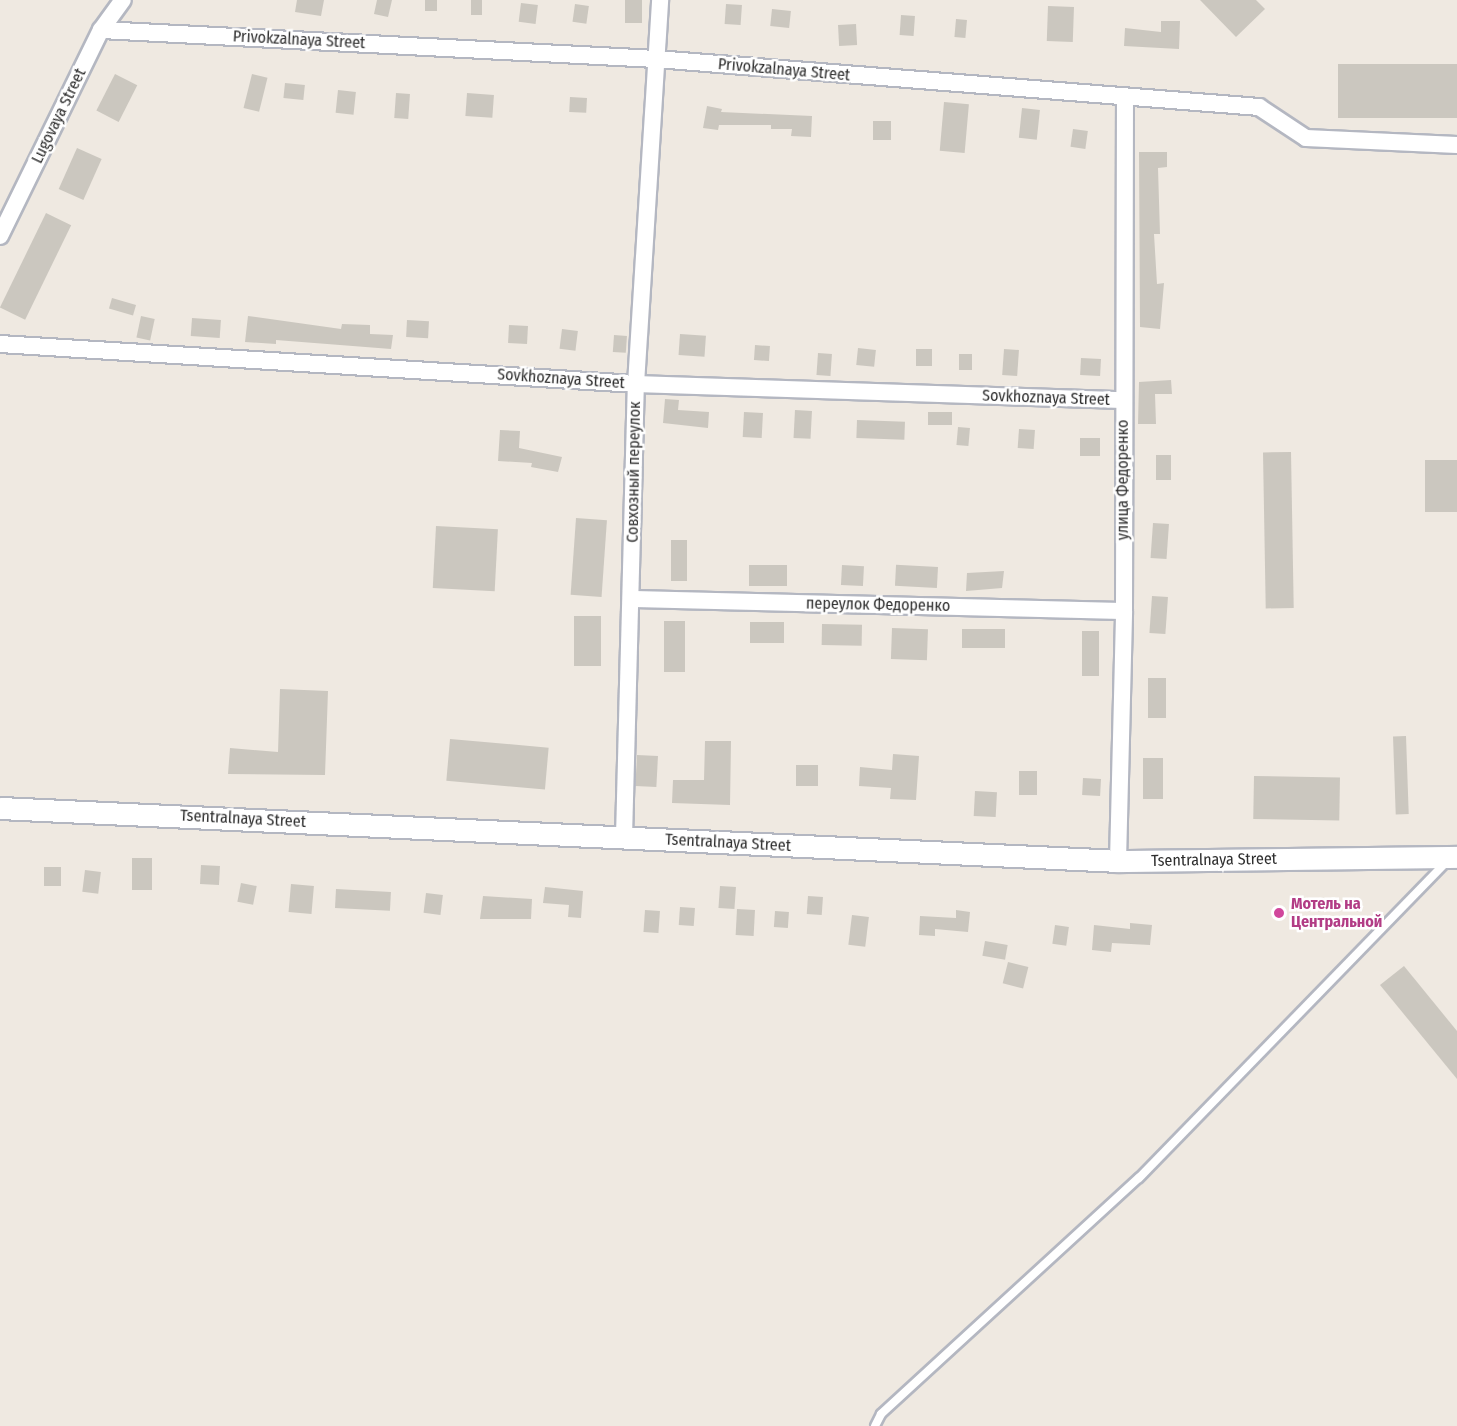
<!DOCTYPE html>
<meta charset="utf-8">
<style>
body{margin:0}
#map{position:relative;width:1457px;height:1426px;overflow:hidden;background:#efe9e1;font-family:"Fira Sans Condensed",sans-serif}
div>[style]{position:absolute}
.building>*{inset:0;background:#cbc7bf;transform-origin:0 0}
.roads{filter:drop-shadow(2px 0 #b4b7c1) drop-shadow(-2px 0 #b4b7c1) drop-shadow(0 2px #b4b7c1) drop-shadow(0 -2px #b4b7c1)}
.service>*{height:8px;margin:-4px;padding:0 4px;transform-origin:4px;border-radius:4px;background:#fff}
.minor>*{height:16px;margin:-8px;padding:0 8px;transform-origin:8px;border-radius:8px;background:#fff}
.tertiary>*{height:21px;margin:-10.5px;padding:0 10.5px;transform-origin:10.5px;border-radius:10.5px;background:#fff}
.dots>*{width:16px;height:16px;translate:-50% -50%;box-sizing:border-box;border:3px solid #fff;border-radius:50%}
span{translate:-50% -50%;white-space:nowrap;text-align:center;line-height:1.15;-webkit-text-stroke:5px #fff;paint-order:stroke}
.street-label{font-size:16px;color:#2e2e2e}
.hotel-label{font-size:16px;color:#b23c85;font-weight:700}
.left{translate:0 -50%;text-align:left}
</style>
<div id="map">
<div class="building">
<div style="clip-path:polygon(297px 0,324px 0,321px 16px,295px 12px)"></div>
<div style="clip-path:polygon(377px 0,392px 0,388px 17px,374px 14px)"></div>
<div style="left:425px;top:0;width:12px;height:11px"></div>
<div style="left:471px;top:0;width:11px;height:15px"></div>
<div style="left:625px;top:0;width:17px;height:23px"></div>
<div style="clip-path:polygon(1200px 0,1256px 0,1265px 9px,1236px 37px)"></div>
<div style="left:521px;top:3px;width:17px;height:19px;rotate:7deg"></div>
<div style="left:575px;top:4px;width:14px;height:18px;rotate:8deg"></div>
<div style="left:726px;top:4px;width:16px;height:20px;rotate:4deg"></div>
<div style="left:1048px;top:6px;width:26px;height:35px;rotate:2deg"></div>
<div style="left:772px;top:9px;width:19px;height:17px;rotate:6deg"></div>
<div style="left:901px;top:15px;width:14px;height:20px;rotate:4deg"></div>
<div style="left:956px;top:19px;width:11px;height:18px;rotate:5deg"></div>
<div style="clip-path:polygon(1161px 21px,1180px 21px,1179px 49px,1124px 46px,1125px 28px,1161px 32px)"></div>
<div style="left:856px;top:24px;width:21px;height:18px;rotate:87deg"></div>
<div style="left:1457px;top:64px;width:54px;height:119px;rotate:90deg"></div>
<div style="left:115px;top:74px;width:25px;height:41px;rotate:27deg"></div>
<div style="left:252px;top:74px;width:16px;height:35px;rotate:14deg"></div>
<div style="left:285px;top:83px;width:20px;height:15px;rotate:6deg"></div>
<div style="left:338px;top:90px;width:18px;height:23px;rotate:6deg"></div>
<div style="left:396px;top:93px;width:14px;height:25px;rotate:4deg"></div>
<div style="left:467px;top:93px;width:27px;height:23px;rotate:4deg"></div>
<div style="left:570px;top:97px;width:17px;height:15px;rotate:3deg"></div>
<div style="left:944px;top:102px;width:25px;height:49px;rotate:5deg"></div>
<div style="clip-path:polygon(707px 106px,722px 109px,721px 112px,812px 116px,811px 137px,791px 136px,792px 129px,771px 129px,771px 125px,719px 125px,718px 130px,703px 128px)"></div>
<div style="left:1022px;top:108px;width:18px;height:30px;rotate:6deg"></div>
<div style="left:873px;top:121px;width:18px;height:19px"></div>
<div style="left:1073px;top:129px;width:15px;height:18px;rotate:8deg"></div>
<div style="left:77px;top:148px;width:27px;height:45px;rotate:24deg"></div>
<div style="clip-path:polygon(1139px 152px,1167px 152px,1167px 167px,1158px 168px,1160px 234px,1154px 234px,1157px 284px,1164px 283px,1160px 329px,1140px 327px)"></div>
<div style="left:46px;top:213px;width:28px;height:105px;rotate:26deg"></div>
<div style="left:112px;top:298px;width:25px;height:11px;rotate:16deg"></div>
<div style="left:141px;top:316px;width:14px;height:22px;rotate:12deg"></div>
<div style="clip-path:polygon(248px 316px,341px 329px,342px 324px,370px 325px,370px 334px,393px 335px,391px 349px,276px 340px,276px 344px,245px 342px)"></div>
<div style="left:192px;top:318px;width:29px;height:18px;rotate:4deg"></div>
<div style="left:407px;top:320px;width:22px;height:17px;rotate:3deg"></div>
<div style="left:509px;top:325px;width:19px;height:18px;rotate:3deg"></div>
<div style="left:562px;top:329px;width:16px;height:20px;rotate:7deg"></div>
<div style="left:680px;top:334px;width:26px;height:21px;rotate:4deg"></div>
<div style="left:614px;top:335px;width:13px;height:17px;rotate:4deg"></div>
<div style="left:755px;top:345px;width:15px;height:15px;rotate:4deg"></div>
<div style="left:858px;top:348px;width:18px;height:17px;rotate:6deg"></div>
<div style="left:916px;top:349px;width:16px;height:17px"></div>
<div style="left:1004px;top:349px;width:15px;height:26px;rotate:4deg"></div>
<div style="left:818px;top:353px;width:14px;height:22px;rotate:4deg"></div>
<div style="left:959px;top:354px;width:13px;height:16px"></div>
<div style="left:1081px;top:358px;width:20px;height:17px;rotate:3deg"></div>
<div style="clip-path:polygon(1171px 380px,1172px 394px,1155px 394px,1156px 424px,1138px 424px,1139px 382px)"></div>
<div style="clip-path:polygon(665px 399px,679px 400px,678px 410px,709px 412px,708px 428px,663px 423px)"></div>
<div style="left:795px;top:410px;width:17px;height:28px;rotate:3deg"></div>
<div style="left:744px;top:412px;width:19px;height:25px;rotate:3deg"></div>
<div style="left:928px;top:412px;width:24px;height:13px"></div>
<div style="left:857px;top:420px;width:48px;height:18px;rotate:2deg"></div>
<div style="left:958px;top:427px;width:12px;height:18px;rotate:5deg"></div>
<div style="left:1019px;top:429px;width:16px;height:19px;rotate:4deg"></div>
<div style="clip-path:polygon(500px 430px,520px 431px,519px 448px,562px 457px,558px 472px,531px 467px,532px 463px,498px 461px)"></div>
<div style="left:1080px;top:438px;width:20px;height:18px"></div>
<div style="left:1291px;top:452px;width:156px;height:28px;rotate:89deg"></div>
<div style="left:1156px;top:455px;width:15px;height:25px"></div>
<div style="left:1457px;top:460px;width:52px;height:32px;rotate:90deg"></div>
<div style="left:576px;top:518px;width:31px;height:77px;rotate:4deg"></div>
<div style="left:1153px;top:523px;width:16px;height:35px;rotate:4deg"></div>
<div style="left:436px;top:526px;width:62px;height:62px;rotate:3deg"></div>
<div style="left:671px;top:540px;width:16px;height:41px"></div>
<div style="left:749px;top:565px;width:38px;height:21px"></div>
<div style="left:842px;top:565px;width:22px;height:20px;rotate:3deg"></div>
<div style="left:938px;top:567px;width:21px;height:42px;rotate:93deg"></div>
<div style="clip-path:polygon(1004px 571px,1002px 588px,966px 591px,967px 573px)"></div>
<div style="left:1152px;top:596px;width:16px;height:37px;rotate:4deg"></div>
<div style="left:574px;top:616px;width:27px;height:50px"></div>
<div style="left:664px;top:621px;width:21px;height:51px"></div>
<div style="left:750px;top:622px;width:34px;height:21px"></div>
<div style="left:822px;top:624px;width:40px;height:21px;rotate:1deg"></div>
<div style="left:892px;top:628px;width:36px;height:31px;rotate:2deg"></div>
<div style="left:962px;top:629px;width:43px;height:19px"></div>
<div style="left:1082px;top:631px;width:17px;height:45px"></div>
<div style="left:1148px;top:678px;width:18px;height:40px"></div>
<div style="clip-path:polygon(280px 689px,328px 691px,325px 775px,228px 774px,230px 748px,278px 752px)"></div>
<div style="left:1406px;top:736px;width:78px;height:13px;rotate:88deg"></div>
<div style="left:450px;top:739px;width:99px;height:42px;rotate:5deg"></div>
<div style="clip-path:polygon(705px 741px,731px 741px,730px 805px,672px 803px,673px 780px,704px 780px)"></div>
<div style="clip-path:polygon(893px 754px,919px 756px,916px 800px,890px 799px,891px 788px,859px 786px,860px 767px,892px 770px)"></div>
<div style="left:637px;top:755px;width:21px;height:31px;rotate:3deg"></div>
<div style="left:1143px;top:758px;width:20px;height:41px"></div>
<div style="left:796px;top:765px;width:22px;height:21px"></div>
<div style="left:1019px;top:771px;width:18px;height:24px"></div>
<div style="left:1254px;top:776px;width:86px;height:43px;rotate:1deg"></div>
<div style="left:1083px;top:778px;width:18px;height:17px;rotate:3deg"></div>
<div style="left:975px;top:791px;width:22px;height:25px;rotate:3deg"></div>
<div style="left:132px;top:858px;width:20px;height:32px"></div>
<div style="left:201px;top:865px;width:19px;height:19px;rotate:3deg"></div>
<div style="left:44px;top:867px;width:17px;height:19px"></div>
<div style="left:85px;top:870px;width:16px;height:22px;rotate:7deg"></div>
<div style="left:241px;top:883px;width:16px;height:19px;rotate:11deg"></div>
<div style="left:291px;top:884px;width:23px;height:28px;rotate:5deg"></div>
<div style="left:720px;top:886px;width:16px;height:22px;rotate:4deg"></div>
<div style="clip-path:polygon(545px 887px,583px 891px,581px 918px,568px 917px,569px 905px,543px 903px)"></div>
<div style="left:336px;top:889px;width:55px;height:19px;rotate:3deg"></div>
<div style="left:426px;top:893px;width:17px;height:20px;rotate:7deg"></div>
<div style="clip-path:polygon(483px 896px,532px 899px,531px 919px,480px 919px)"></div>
<div style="left:808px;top:896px;width:15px;height:18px;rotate:4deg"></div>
<div style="left:680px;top:907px;width:15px;height:18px;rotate:4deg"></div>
<div style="left:737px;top:909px;width:18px;height:26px;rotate:3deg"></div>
<div style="left:645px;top:910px;width:15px;height:22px;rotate:4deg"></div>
<div style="clip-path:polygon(956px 910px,970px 912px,968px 932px,935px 929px,935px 936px,919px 935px,920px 916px,956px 918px)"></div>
<div style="left:775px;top:911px;width:14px;height:16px;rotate:4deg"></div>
<div style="left:852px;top:915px;width:17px;height:30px;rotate:7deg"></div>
<div style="clip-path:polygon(1130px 923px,1152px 925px,1150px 945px,1112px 943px,1111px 952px,1092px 950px,1094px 925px,1130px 929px)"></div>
<div style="left:1055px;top:925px;width:14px;height:19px;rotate:8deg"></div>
<div style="left:985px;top:941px;width:23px;height:15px;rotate:10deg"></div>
<div style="left:1008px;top:962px;width:21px;height:22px;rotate:14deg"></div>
<div style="clip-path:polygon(1404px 966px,1457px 1031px,1457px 1079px,1380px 985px)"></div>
</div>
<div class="roads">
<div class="service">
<div style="left:875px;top:1426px;width:13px;rotate:-63deg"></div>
<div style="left:881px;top:1414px;width:350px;rotate:-42.5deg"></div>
<div style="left:1139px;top:1178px;width:442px;rotate:-45.8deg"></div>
</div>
<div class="minor">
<div style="left:101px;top:30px;width:556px;rotate:2.99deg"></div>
<div style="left:656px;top:59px;width:605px;rotate:4.55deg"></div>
<div style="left:1259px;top:107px;width:56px;rotate:33.4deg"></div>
<div style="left:1306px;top:138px;width:151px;rotate:2.7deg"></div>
<div style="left:0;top:236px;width:229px;rotate:-63.9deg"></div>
<div style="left:101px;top:30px;width:37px;rotate:-54deg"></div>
<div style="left:0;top:344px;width:637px;rotate:3.6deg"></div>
<div style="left:636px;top:384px;width:486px;rotate:1.9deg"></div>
<div style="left:632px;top:599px;width:492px;rotate:1.4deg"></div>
<div style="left:624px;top:837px;width:453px;rotate:-88.5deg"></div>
<div style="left:636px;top:384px;width:385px;rotate:-86.4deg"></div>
<div style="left:1118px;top:861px;width:250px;rotate:-88.6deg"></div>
<div style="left:1124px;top:611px;width:512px;rotate:-89.89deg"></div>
</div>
<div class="tertiary">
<div style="left:0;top:808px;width:1119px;rotate:2.71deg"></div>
<div style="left:1118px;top:861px;width:339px;rotate:-0.7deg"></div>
</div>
</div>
<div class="dots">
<div style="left:1279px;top:913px;background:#d1479c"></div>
</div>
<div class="street-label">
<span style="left:299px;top:40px;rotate:3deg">Privokzalnaya Street</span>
<span style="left:784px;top:70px;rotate:5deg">Privokzalnaya Street</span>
<span style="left:59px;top:116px;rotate:-64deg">Lugovaya Street</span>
<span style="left:561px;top:379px;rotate:4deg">Sovkhoznaya Street</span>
<span style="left:1046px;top:398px;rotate:2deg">Sovkhoznaya Street</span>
<span style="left:634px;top:472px;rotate:-89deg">Совхозный переулок</span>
<span style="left:1123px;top:480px;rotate:-90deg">улица Федоренко</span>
<span style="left:878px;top:605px;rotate:1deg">переулок Федоренко</span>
<span style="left:243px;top:819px;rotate:3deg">Tsentralnaya Street</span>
<span style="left:728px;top:843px;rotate:3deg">Tsentralnaya Street</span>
<span style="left:1214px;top:860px;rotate:-1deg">Tsentralnaya Street</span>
</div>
<div class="hotel-label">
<span class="left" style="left:1291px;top:913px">Мотель на<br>Центральной</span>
</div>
</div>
